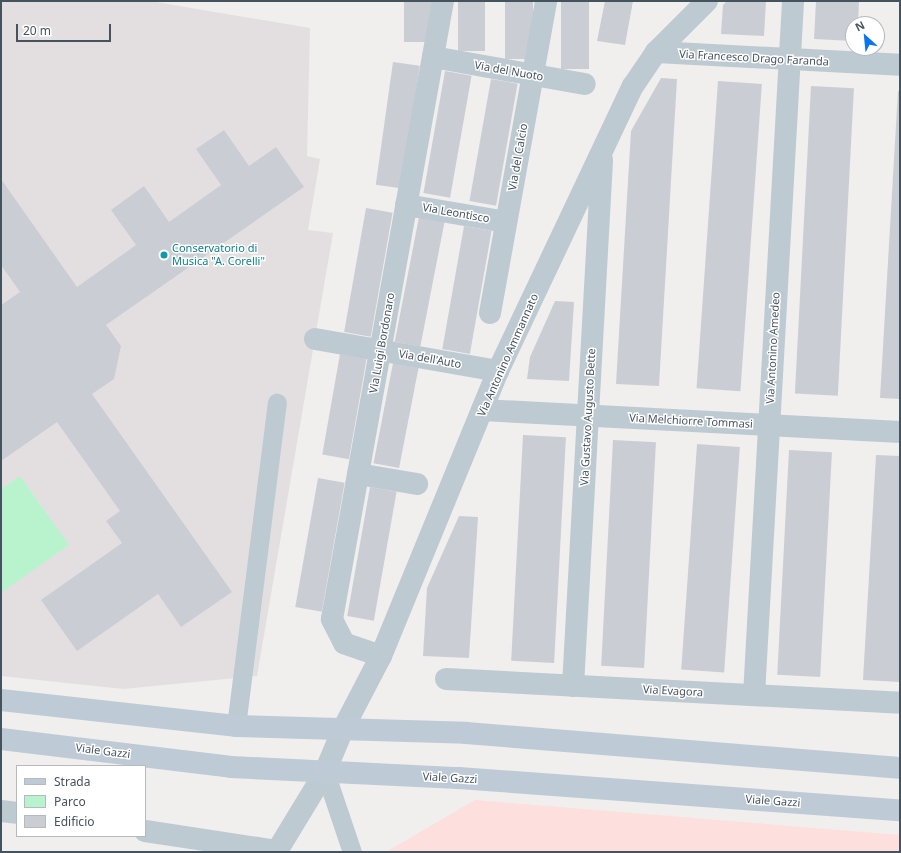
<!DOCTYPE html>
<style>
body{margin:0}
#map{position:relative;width:901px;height:853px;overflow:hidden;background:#f1eeee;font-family:"Noto Sans",sans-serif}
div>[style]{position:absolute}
.education>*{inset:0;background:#e3dfe0}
.medical>*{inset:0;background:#fddfdd}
.green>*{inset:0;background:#b9f3ce}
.building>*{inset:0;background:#caced4;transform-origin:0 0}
.lane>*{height:19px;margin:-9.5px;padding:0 9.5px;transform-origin:9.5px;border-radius:9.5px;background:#becad2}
.street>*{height:22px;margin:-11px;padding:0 11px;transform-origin:11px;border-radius:11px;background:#becad2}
.secondary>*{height:22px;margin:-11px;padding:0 11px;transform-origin:11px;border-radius:11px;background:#becbd7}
.dots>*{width:11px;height:11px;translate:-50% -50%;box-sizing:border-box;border:2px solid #fff;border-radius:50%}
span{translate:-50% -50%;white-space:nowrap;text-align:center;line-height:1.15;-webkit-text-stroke:3px #fff;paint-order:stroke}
.street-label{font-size:11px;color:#45535e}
.culture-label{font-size:11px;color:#0d838f}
.left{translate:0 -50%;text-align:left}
.frame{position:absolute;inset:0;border:2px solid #45535e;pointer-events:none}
.legend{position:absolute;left:16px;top:765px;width:130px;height:72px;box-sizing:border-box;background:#fff;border:1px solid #b5babf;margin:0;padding:5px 7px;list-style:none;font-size:12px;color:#45535e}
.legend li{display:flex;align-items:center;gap:8px;height:20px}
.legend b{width:20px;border:1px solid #b5babf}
.north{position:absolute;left:845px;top:16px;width:40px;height:40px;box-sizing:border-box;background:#fff;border:1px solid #b5babf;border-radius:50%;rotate:333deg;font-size:11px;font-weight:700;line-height:16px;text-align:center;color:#45535e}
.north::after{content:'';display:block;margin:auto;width:14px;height:18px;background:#0a75f0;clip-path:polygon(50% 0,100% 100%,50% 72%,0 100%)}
.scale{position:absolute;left:16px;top:24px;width:95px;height:18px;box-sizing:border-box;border:2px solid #45535e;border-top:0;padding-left:5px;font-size:12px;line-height:14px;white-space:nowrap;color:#45535e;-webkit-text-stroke:3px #fff;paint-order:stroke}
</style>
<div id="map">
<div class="education">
<div style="clip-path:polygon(1px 1px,150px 1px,310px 28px,307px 156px,320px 159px,308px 230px,333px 233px,257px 676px,123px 689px,1px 676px)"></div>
</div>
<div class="medical">
<div style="clip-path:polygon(475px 800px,900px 835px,900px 852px,386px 852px)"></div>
</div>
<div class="green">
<div style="clip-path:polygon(20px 476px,69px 545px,1px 593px,1px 489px)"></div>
</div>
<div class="building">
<div style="left:404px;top:1px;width:28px;height:41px"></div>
<div style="left:458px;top:1px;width:27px;height:50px"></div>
<div style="left:505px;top:1px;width:28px;height:58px"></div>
<div style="left:561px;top:1px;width:28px;height:68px"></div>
<div style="clip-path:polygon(605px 1px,633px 1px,625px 45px,597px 41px)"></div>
<div style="clip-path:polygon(727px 1px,766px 1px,764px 36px,721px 34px,723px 5px)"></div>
<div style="clip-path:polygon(816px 1px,859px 1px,858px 24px,853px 24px,853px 41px,814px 39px)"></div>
<div style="left:393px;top:62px;width:27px;height:124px;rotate:8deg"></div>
<div style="left:445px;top:71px;width:27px;height:124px;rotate:10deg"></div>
<div style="clip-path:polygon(661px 78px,677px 79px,659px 386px,616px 384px,631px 131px)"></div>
<div style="left:491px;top:79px;width:27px;height:124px;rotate:10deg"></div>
<div style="left:718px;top:81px;width:44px;height:308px;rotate:4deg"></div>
<div style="left:811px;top:86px;width:43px;height:308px;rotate:3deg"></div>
<div style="clip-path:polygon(898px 91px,900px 91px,900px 399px,880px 398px)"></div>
<div style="clip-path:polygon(224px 130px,249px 166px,276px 147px,304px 187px,106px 325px,121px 346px,114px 379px,92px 394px,232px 592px,181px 627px,158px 594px,77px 651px,41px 600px,122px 543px,106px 521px,120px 511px,57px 422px,1px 461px,1px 305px,20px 292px,1px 265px,1px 179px,77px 287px,136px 245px,111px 210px,144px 186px,169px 222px,221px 185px,196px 149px)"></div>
<div style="left:366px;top:208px;width:27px;height:126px;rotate:10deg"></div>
<div style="left:419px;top:217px;width:26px;height:127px;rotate:11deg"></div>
<div style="left:464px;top:226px;width:28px;height:125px;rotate:10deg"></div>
<div style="clip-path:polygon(555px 301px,574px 302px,569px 381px,527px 379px,530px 357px)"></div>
<div style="left:340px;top:354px;width:27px;height:102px;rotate:10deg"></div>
<div style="left:393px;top:363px;width:26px;height:102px;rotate:11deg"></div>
<div style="left:523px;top:435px;width:43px;height:226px;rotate:3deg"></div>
<div style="left:613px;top:440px;width:43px;height:226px;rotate:3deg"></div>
<div style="left:697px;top:444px;width:43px;height:226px;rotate:4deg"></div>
<div style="left:789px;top:450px;width:43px;height:225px;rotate:3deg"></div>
<div style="clip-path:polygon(876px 455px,900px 456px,900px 682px,863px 680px)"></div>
<div style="left:318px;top:478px;width:27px;height:131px;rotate:10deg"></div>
<div style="left:370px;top:487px;width:27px;height:131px;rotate:10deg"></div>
<div style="clip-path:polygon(459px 516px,478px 517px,469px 658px,423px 656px,427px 588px)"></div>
</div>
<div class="lane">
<div style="left:236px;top:726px;width:326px;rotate:-82.8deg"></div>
<div style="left:325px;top:772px;width:84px;rotate:71.4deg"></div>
</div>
<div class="street">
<div style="left:656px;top:52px;width:244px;rotate:3deg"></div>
<div style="left:433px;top:57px;width:154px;rotate:10.1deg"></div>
<div style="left:406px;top:205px;width:101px;rotate:9.6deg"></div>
<div style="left:490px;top:313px;width:317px;rotate:-79.8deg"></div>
<div style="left:315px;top:339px;width:186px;rotate:9.9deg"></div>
<div style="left:482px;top:410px;width:419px;rotate:3deg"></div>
<div style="left:358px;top:474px;width:60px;rotate:9.6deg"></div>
<div style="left:381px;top:656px;width:39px;rotate:-161deg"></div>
<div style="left:344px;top:643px;width:27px;rotate:-117deg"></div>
<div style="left:332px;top:619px;width:628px;rotate:-79.82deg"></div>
<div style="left:446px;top:679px;width:455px;rotate:3deg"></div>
<div style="left:573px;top:686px;width:527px;rotate:-86.84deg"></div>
<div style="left:754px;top:695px;width:695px;rotate:-86.78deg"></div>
<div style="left:1px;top:811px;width:16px;rotate:7deg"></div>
<div style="left:145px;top:831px;width:134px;rotate:8.6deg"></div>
<div style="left:277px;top:851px;width:92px;rotate:-58.7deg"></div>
<div style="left:325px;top:772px;width:47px;rotate:-67.3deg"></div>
<div style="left:343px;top:729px;width:82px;rotate:-62.5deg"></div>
<div style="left:381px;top:656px;width:308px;rotate:-67.7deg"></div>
<div style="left:498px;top:371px;width:315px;rotate:-64.7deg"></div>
<div style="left:633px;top:86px;width:41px;rotate:-55.9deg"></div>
<div style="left:656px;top:52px;width:72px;rotate:-45deg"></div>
</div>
<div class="secondary">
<div style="left:1px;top:700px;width:236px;rotate:6.3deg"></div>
<div style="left:236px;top:726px;width:230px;rotate:1.7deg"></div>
<div style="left:466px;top:733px;width:435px;rotate:4.6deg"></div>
<div style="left:1px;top:739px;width:232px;rotate:6.9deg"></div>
<div style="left:231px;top:767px;width:228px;rotate:2.8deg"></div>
<div style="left:459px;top:778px;width:442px;rotate:4.2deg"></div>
</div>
<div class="dots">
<div style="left:164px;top:255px;background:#0f9aa8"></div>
</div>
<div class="street-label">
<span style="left:754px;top:58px;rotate:3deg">Via Francesco Drago Faranda</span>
<span style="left:509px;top:71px;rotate:10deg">Via del Nuoto</span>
<span style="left:518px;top:157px;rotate:-80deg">Via del Calcio</span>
<span style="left:456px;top:213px;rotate:10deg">Via Leontisco</span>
<span style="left:382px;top:343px;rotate:-80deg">Via Luigi Bordonaro</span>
<span style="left:773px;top:348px;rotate:-87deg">Via Antonino Amedeo</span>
<span style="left:508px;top:355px;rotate:-66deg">Via Antonino Ammannato</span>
<span style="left:430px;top:359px;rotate:10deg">Via dell'Auto</span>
<span style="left:588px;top:417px;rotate:-87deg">Via Gustavo Augusto Bette</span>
<span style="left:691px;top:421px;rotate:3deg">Via Melchiorre Tommasi</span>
<span style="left:673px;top:691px;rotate:3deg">Via Evagora</span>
<span style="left:103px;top:751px;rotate:7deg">Viale Gazzi</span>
<span style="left:450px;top:778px;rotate:3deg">Viale Gazzi</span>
<span style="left:773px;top:801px;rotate:4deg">Viale Gazzi</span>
</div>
<div class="culture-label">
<span class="left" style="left:172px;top:255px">Conservatorio di<br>Musica "A. Corelli"</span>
</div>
<div class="frame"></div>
<ul class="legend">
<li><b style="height:5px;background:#becbd7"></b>Strada</li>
<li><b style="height:11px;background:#b9f3ce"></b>Parco</li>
<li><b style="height:11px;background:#caced4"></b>Edificio</li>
</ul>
<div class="north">N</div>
<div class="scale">20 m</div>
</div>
